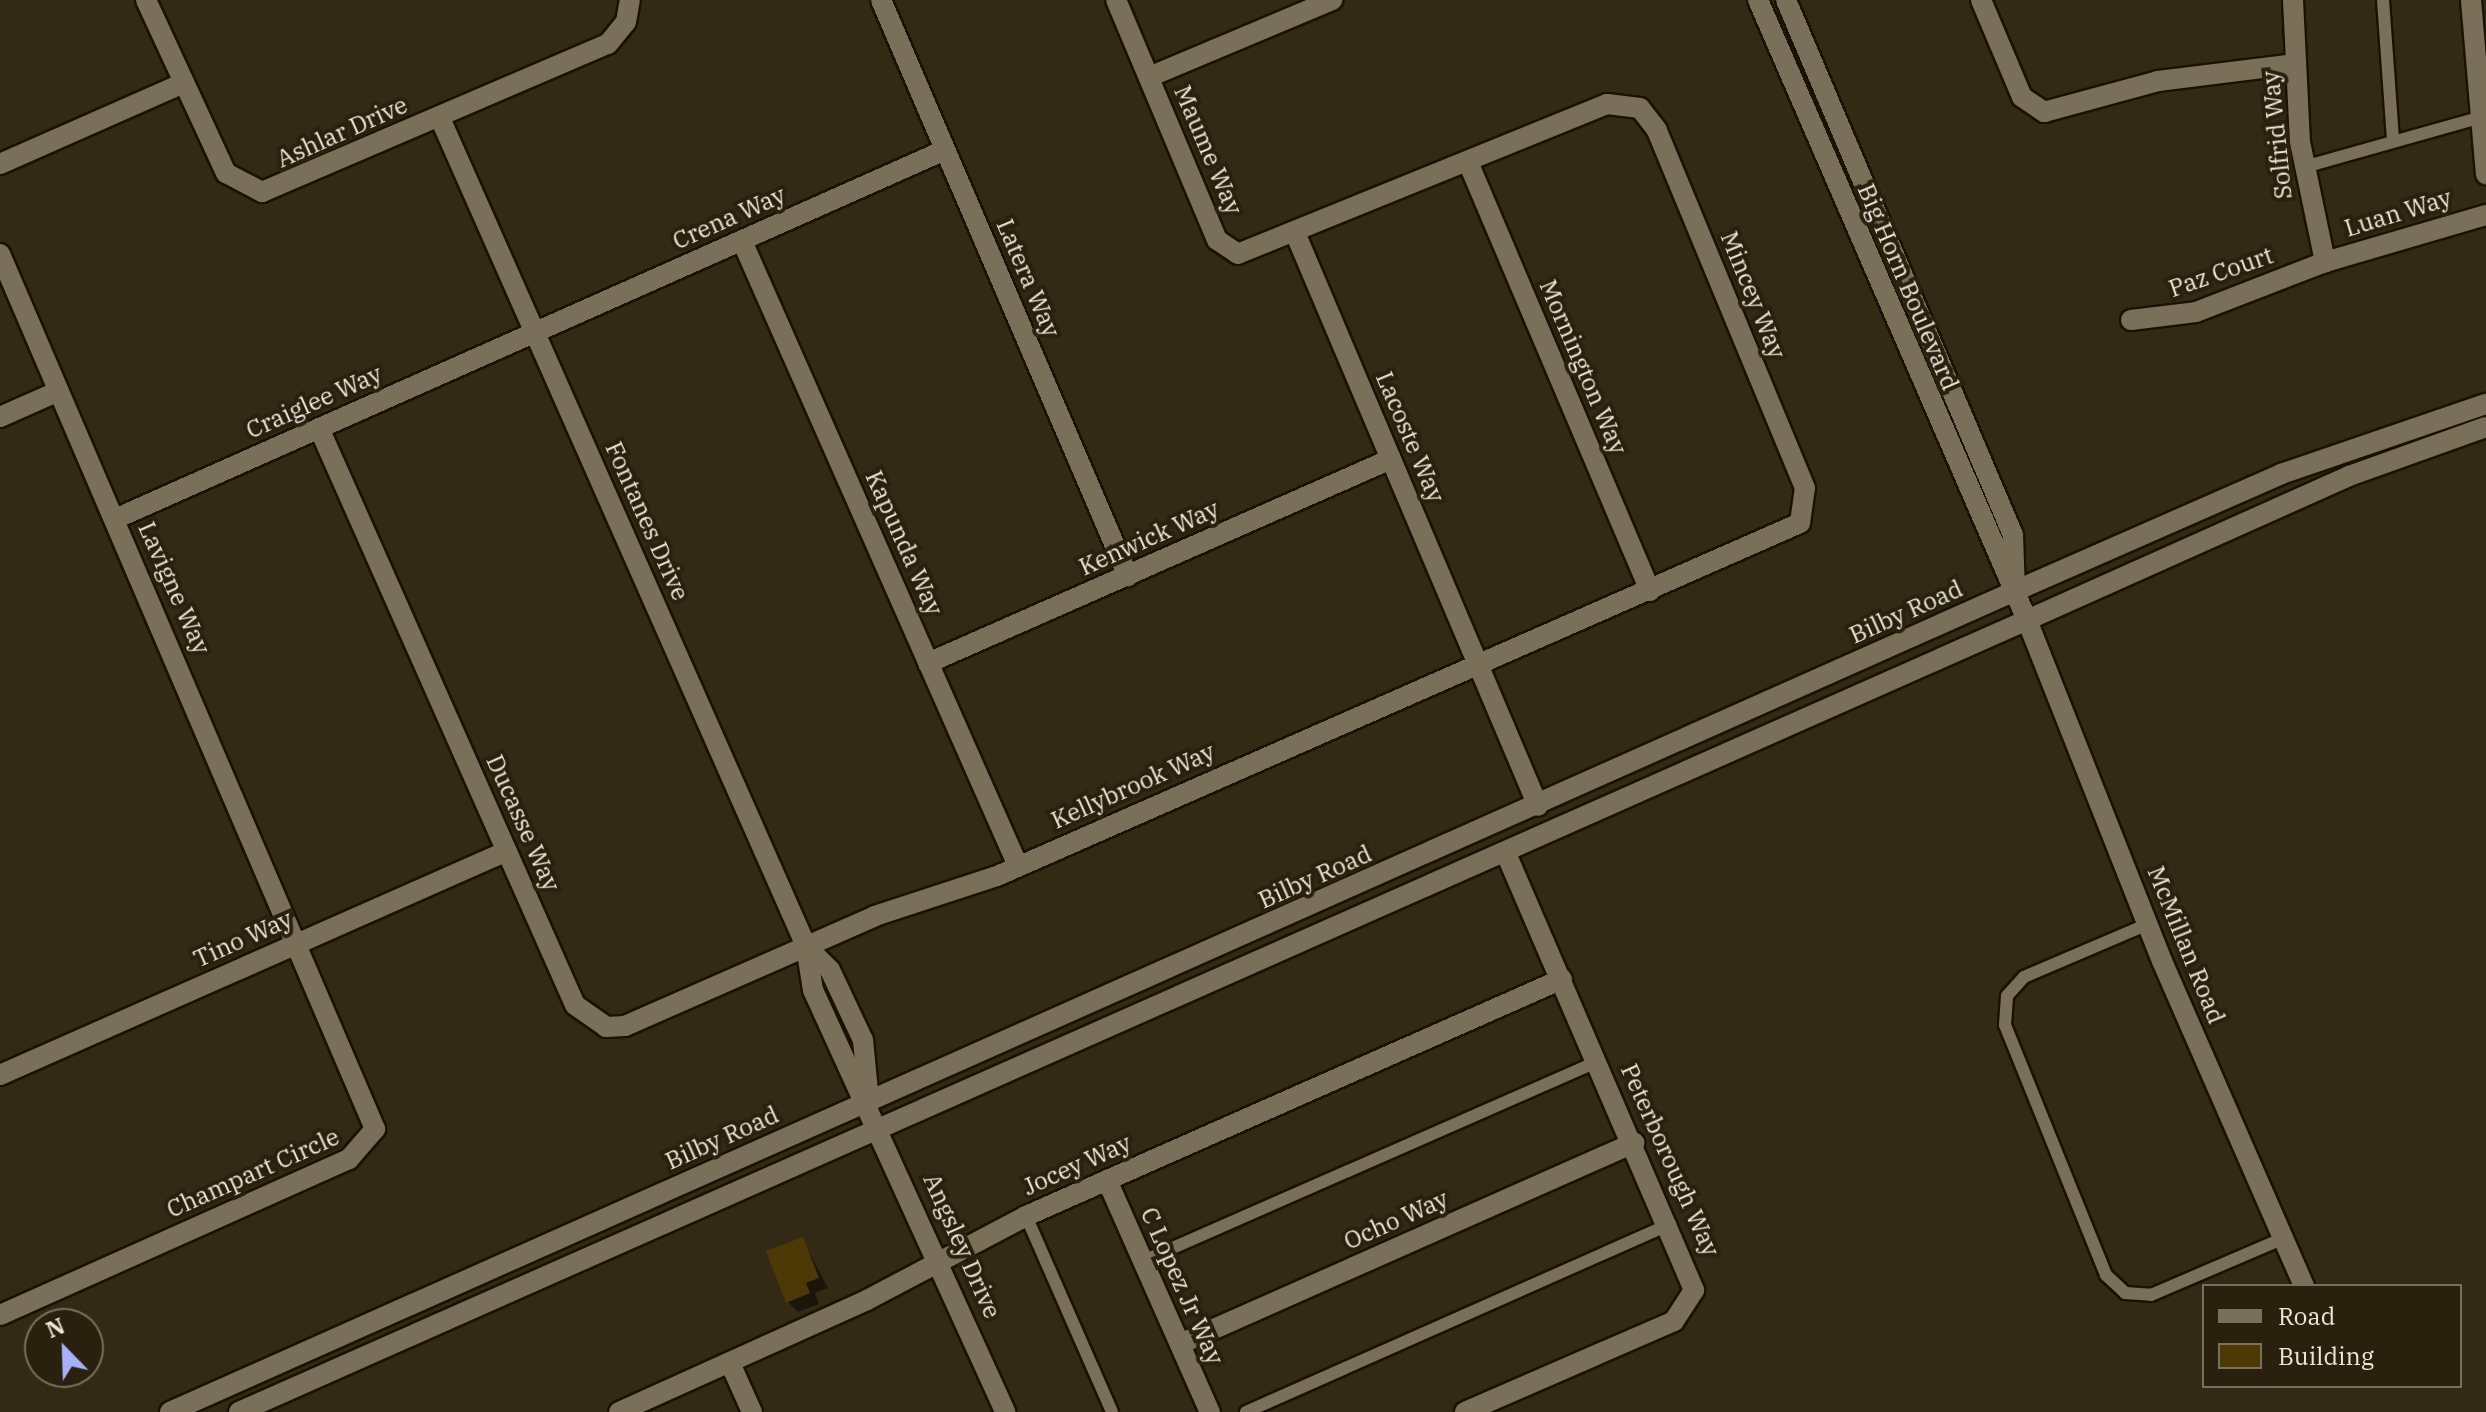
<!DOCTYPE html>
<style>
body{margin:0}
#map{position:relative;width:2486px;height:1412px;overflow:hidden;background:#332a16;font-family:"IBM Plex Serif",serif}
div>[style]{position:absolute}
.shadow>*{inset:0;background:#0007}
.building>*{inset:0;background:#4c3906}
.roads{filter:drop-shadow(2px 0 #1a1202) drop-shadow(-2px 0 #1a1202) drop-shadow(0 2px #1a1202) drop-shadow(0 -2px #1a1202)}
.service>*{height:12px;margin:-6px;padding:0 6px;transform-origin:6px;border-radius:6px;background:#7a705a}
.minor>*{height:20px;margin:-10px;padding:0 10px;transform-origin:10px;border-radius:10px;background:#7a705a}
.tertiary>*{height:20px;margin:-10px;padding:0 10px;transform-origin:10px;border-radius:10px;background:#7a705a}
.secondary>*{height:20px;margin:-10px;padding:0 10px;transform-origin:10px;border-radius:10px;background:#7a705a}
span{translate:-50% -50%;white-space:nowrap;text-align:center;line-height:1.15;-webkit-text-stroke:8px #29200d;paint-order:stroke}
.street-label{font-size:24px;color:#ece7db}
.legend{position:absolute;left:2202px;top:1284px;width:260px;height:104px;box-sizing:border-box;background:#29200d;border:2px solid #77705f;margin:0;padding:10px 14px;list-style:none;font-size:24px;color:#ece7db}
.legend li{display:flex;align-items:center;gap:16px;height:40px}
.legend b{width:40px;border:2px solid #77705f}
.north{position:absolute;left:24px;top:1308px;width:80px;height:80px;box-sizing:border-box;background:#29200d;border:2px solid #77705f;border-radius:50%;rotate:337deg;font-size:22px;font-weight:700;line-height:32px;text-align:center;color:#ece7db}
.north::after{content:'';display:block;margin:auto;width:28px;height:36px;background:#a7b0fc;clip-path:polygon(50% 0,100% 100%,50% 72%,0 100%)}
</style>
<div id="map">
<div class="shadow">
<div style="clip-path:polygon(802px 1239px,828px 1288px,815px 1293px,819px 1304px,798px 1312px,788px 1302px)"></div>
</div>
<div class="building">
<div style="clip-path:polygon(803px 1237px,819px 1278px,806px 1283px,810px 1293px,786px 1303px,766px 1251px)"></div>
</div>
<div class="roads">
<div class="service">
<div style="left:2383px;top:0;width:139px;rotate:85.9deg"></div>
<div style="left:2304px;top:167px;width:188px;rotate:-15.7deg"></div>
<div style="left:2148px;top:924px;width:135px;rotate:156.9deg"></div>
<div style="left:2024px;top:977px;width:25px;rotate:132deg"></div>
<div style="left:2007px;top:996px;width:29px;rotate:94deg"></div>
<div style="left:2005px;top:1025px;width:270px;rotate:68deg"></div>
<div style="left:2106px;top:1275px;width:26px;rotate:43deg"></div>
<div style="left:2125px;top:1293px;width:26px;rotate:4deg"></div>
<div style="left:2151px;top:1295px;width:145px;rotate:-23.2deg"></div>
<div style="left:1026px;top:1216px;width:214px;rotate:66.3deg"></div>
<div style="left:1143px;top:1261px;width:497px;rotate:-23.7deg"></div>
<div style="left:1246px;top:1412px;width:464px;rotate:-23.9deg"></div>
</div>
<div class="minor">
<div style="left:146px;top:0;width:191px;rotate:65.2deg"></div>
<div style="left:226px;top:173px;width:41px;rotate:27.8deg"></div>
<div style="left:262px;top:192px;width:376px;rotate:-23.2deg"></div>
<div style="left:608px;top:44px;width:28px;rotate:-51deg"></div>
<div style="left:626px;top:22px;width:22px;rotate:-80deg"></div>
<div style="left:881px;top:0;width:627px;rotate:66.79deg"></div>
<div style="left:1981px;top:0;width:105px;rotate:67.1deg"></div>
<div style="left:2022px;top:97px;width:27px;rotate:34deg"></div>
<div style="left:2044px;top:112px;width:118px;rotate:-15.2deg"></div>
<div style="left:2158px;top:81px;width:137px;rotate:-7.1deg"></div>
<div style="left:2293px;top:0;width:142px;rotate:87.2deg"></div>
<div style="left:2300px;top:142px;width:123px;rotate:78.2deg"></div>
<div style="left:2471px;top:0;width:175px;rotate:85.1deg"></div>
<div style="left:1149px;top:77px;width:199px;rotate:-22.8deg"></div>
<div style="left:440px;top:118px;width:905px;rotate:66.15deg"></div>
<div style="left:806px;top:946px;width:45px;rotate:81deg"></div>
<div style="left:813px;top:990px;width:464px;rotate:65.5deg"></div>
<div style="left:1468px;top:162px;width:466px;rotate:67deg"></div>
<div style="left:0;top:164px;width:201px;rotate:-23.8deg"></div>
<div style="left:1296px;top:235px;width:620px;rotate:67.03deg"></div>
<div style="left:742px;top:241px;width:683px;rotate:66.17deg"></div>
<div style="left:0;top:254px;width:952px;rotate:66.8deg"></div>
<div style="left:375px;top:1129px;width:40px;rotate:131deg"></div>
<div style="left:349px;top:1159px;width:382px;rotate:155.9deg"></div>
<div style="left:2131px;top:320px;width:65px;rotate:-7deg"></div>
<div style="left:2196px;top:312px;width:138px;rotate:-21.2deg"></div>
<div style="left:2325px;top:262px;width:168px;rotate:-16.3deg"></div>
<div style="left:0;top:417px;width:64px;rotate:-23.8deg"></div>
<div style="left:319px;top:428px;width:631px;rotate:66.07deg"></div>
<div style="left:575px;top:1005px;width:38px;rotate:35deg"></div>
<div style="left:606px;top:1027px;width:19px;rotate:-3deg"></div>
<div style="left:625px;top:1026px;width:273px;rotate:-23.7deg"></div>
<div style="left:875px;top:916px;width:128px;rotate:-18.2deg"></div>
<div style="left:997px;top:876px;width:877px;rotate:-23.73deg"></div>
<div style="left:1800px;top:523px;width:35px;rotate:-82deg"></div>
<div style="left:1805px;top:488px;width:387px;rotate:-112.5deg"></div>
<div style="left:1657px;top:130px;width:28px;rotate:-128deg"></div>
<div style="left:1640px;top:108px;width:33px;rotate:-173deg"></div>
<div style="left:1607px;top:104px;width:398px;rotate:157.9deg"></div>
<div style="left:1238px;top:254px;width:25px;rotate:-146deg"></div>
<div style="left:1217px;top:240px;width:260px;rotate:-112.8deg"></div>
<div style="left:115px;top:519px;width:908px;rotate:-23.97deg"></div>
<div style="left:2027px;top:620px;width:367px;rotate:68.4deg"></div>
<div style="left:2162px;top:961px;width:355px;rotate:66.4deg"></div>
<div style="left:928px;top:663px;width:506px;rotate:-23.78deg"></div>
<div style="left:806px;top:946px;width:34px;rotate:45deg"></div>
<div style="left:830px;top:970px;width:77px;rotate:64.8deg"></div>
<div style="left:863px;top:1040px;width:61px;rotate:84.4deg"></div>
<div style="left:0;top:1075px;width:554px;rotate:-23.84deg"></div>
<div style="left:1107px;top:1180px;width:254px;rotate:66.1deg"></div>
<div style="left:1180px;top:1344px;width:497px;rotate:-23.9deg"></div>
<div style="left:730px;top:1363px;width:54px;rotate:65.8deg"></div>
<div style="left:619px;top:1412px;width:272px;rotate:-24.3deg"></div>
<div style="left:867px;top:1300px;width:180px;rotate:-27.8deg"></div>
<div style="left:1026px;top:1216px;width:586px;rotate:-23.85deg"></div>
<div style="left:1465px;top:1412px;width:228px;rotate:-23.5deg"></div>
<div style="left:1674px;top:1321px;width:37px;rotate:-57deg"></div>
<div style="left:1694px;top:1290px;width:477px;rotate:-113.3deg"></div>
</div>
<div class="tertiary">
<div style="left:2015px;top:591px;width:291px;rotate:-23.7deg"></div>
<div style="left:2281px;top:474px;width:217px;rotate:-18.9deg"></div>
<div style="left:2027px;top:620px;width:353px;rotate:-24.1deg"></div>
<div style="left:2349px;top:476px;width:145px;rotate:-19.7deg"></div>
</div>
<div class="secondary">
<div style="left:1786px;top:0;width:581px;rotate:67.01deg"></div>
<div style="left:2013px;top:535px;width:56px;rotate:88deg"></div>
<div style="left:170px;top:1412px;width:2019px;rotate:-23.99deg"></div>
<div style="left:239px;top:1412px;width:1956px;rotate:-23.89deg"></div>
<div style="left:2027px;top:620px;width:676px;rotate:-113.45deg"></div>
</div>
</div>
<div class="street-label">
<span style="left:342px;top:132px;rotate:-24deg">Ashlar Drive</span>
<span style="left:2277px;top:135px;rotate:-96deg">Solfrid Way</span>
<span style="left:1208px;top:150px;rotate:67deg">Maume Way</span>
<span style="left:2398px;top:213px;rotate:-17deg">Luan Way</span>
<span style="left:729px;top:218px;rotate:-24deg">Crena Way</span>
<span style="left:2221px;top:272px;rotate:-19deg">Paz Court</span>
<span style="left:1028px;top:278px;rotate:67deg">Latera Way</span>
<span style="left:1908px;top:287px;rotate:67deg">Big Horn Boulevard</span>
<span style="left:1753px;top:295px;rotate:68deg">Mincey Way</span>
<span style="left:1583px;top:367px;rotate:67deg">Mornington Way</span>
<span style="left:314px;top:402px;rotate:-24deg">Craiglee Way</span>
<span style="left:1410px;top:437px;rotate:67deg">Lacoste Way</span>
<span style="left:647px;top:521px;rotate:66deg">Fontanes Drive</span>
<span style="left:1149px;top:538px;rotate:-24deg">Kenwick Way</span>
<span style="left:904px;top:543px;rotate:66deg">Kapunda Way</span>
<span style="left:174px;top:588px;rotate:66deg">Lavigne Way</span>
<span style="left:1906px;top:612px;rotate:-24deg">Bilby Road</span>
<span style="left:1133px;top:786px;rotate:-24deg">Kellybrook Way</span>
<span style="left:523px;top:823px;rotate:66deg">Ducasse Way</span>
<span style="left:1315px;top:877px;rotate:-24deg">Bilby Road</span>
<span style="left:243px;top:939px;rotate:-24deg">Tino Way</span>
<span style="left:2186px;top:945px;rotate:68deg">McMillan Road</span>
<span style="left:722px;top:1138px;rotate:-24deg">Bilby Road</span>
<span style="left:1670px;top:1160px;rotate:66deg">Peterborough Way</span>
<span style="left:1077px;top:1165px;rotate:-24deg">Jocey Way</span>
<span style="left:253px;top:1173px;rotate:-24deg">Champart Circle</span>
<span style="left:1396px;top:1220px;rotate:-24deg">Ocho Way</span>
<span style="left:962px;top:1246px;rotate:66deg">Angsley Drive</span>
<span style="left:1182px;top:1286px;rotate:66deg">C Lopez Jr Way</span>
</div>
<ul class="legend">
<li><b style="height:10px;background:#7a705a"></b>Road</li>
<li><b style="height:22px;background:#4c3906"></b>Building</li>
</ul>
<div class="north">N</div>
</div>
